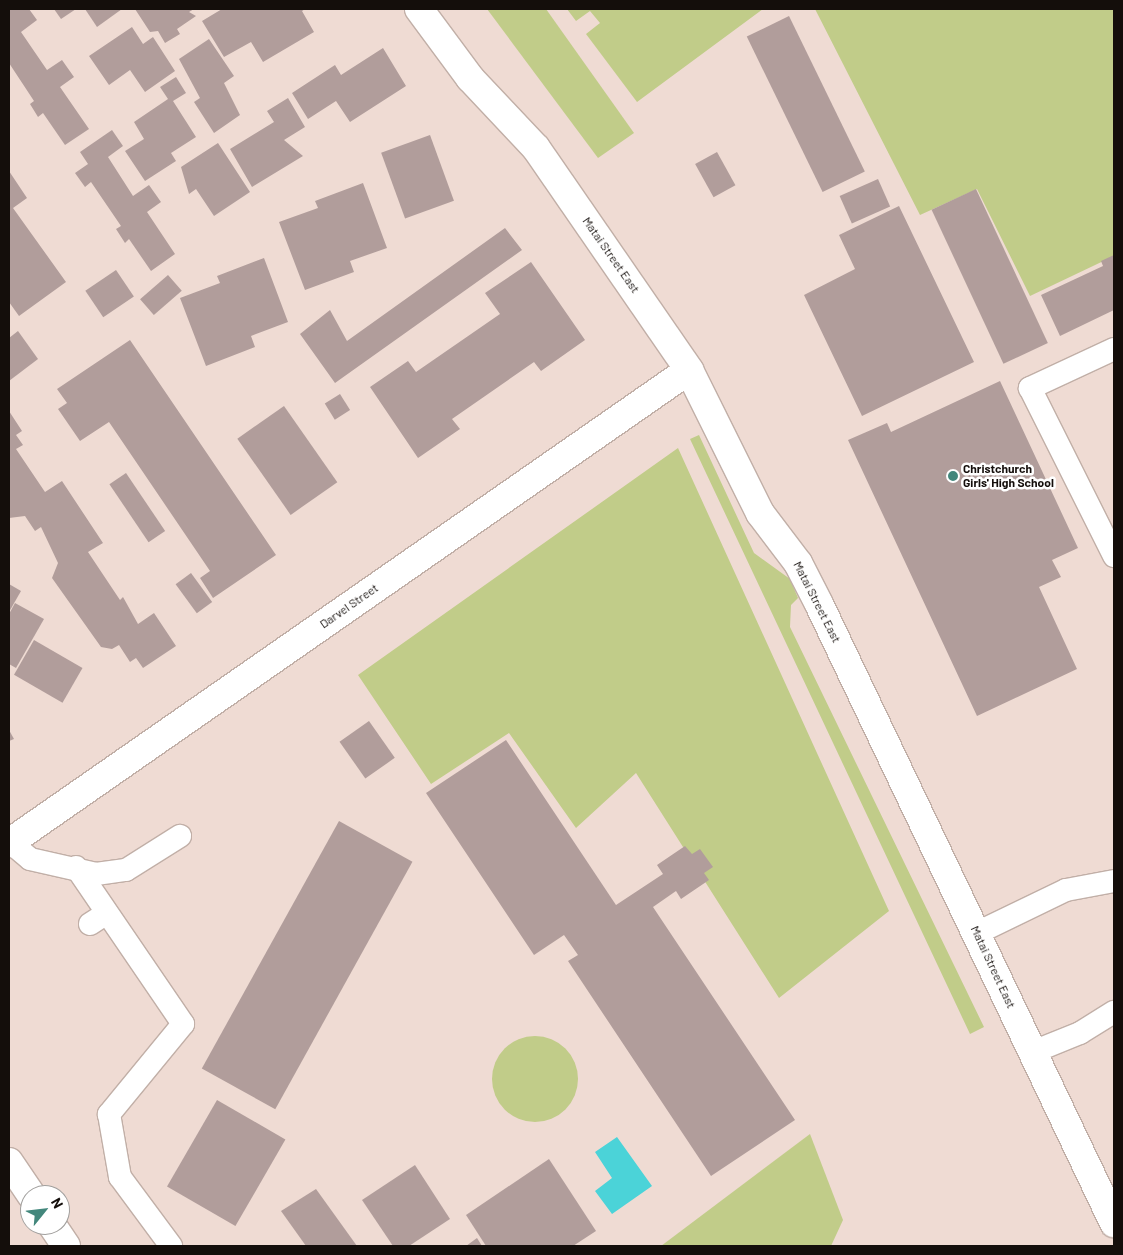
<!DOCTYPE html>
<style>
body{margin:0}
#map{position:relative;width:1123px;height:1255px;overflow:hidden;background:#efdbd3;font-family:Barlow,sans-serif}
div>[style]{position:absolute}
.green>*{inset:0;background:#c1cc89}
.round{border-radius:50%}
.water>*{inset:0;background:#4bd3d8}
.building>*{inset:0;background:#b19d9b;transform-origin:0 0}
.roads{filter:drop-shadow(1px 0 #c1afa7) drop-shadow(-1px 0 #c1afa7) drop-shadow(0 1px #c1afa7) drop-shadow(0 -1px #c1afa7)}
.lane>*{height:22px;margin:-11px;padding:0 11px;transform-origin:11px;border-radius:11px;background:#fff}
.street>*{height:28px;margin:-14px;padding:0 14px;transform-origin:14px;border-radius:14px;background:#fff}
.secondary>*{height:28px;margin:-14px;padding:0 14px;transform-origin:14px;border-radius:14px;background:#fff}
.dots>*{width:14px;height:14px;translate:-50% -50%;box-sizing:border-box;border:2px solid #fff;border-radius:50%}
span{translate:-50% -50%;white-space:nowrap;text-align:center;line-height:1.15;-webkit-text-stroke:5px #fff;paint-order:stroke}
.street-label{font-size:12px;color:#140e0b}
.poi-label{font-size:12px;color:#140e0b;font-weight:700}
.left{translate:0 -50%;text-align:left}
.frame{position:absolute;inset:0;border:10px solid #140e0b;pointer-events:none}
.north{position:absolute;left:20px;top:1185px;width:50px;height:50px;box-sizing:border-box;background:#fff;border:1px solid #a19f9d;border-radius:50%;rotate:61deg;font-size:14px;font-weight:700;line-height:20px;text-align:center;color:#140e0b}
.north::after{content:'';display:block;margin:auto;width:18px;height:22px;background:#43877c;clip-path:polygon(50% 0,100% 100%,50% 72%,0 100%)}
</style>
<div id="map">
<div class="green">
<div style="clip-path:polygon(487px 9px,546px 9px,634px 133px,598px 158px)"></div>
<div style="clip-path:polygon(567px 9px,763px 9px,637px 102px,586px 34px,600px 23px,590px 11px,576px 21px)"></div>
<div style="clip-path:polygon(815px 9px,1114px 9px,1114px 256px,1030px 296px,977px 189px,920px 215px)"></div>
<div style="clip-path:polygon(699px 435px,754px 553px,790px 579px,798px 598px,791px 605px,790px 627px,984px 1027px,970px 1034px,690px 439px)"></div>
<div style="clip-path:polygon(678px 448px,889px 911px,779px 998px,636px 773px,576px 828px,509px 733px,431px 784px,358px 675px)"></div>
<div class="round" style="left:492px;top:1036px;width:86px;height:86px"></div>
<div style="clip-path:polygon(810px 1134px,843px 1220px,831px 1246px,661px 1246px)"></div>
</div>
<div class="water">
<div style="clip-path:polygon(617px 1137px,652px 1186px,612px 1214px,595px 1191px,612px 1178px,595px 1152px)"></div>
</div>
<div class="building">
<div style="clip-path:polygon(9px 9px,29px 9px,37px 20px,21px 32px,47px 70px,62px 60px,74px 77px,60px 87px,89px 129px,65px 145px,43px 113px,38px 117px,30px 104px,34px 101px,9px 63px)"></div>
<div style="clip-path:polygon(54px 9px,76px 9px,61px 19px)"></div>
<div style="clip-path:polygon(85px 9px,122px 9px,97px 27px)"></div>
<div style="clip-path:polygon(135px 9px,194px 9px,189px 12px,196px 16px,177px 29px,180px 34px,165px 43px,158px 31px,150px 32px)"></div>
<div style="clip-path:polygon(222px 9px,305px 9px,302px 11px,314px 32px,263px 62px,251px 42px,224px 57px,202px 21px)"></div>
<div style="left:789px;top:16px;width:173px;height:47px;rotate:64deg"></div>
<div style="clip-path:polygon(132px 27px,143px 44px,153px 37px,175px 71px,145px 92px,130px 70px,109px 85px,89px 56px)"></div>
<div style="clip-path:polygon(209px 39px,234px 76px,224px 83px,240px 115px,214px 133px,194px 102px,200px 98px,179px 59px)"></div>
<div style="clip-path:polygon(383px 48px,406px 86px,350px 122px,336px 101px,308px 119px,292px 93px,335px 65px,341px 75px)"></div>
<div style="clip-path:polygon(176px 77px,186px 93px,173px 101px,196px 137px,171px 153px,176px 161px,145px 181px,125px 151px,144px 139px,134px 122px,168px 99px,160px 87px)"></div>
<div style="clip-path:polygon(288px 98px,305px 127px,284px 140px,303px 156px,252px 187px,230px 149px,274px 122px,267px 111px)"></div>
<div style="clip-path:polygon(112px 130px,123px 146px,108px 157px,133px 196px,149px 185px,161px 202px,147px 212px,175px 254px,151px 271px,129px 239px,125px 243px,116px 229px,121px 226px,91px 182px,85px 187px,75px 173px,88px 164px,80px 152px)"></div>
<div style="left:430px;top:135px;width:70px;height:52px;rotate:70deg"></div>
<div style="clip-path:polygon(218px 143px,250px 192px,214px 216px,196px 189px,189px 194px,181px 167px)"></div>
<div style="left:717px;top:152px;width:38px;height:25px;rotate:61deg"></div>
<div style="clip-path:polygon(9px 171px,27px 198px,13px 208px,66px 282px,19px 316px,9px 302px)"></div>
<div style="left:878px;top:179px;width:30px;height:42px;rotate:66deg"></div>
<div style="clip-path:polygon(363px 183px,387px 248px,350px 261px,354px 272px,305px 290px,279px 222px,318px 208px,315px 201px)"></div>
<div style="left:976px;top:189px;width:170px;height:49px;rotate:65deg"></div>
<div style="clip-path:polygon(899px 206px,974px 362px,862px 416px,804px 295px,855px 269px,839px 235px)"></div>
<div style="clip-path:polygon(505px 228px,522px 250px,335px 383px,300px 334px,330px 310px,347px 341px)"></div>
<div style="clip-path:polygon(1114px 255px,1114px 310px,1060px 336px,1041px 295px,1103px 266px,1101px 261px)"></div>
<div style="clip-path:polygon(264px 258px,288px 322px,251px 336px,255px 347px,206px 366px,180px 298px,220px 283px,217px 276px)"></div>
<div style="clip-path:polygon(531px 262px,585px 340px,541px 371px,534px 362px,452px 419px,460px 429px,418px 458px,370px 387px,408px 361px,416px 372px,500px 314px,485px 293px)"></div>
<div style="left:116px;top:270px;width:32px;height:37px;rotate:56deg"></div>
<div style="left:168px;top:275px;width:21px;height:37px;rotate:49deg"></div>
<div style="clip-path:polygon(18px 331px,38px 359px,9px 381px,9px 338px)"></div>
<div style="clip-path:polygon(130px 340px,276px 555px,213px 598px,200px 578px,210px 571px,109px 422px,80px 441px,58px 409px,67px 403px,57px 389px)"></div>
<div style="clip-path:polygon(1000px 381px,1078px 548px,1052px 560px,1061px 577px,1039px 587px,1077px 669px,977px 716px,848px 440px,887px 423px,891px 432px)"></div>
<div style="left:340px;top:394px;width:19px;height:18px;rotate:58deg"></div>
<div style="left:284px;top:406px;width:93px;height:57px;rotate:55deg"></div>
<div style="clip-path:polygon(9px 411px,22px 431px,16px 435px,23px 445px,16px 449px,45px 492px,62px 481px,103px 543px,88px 552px,120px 600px,123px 597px,138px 624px,154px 613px,176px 646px,143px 668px,136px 658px,130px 662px,119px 645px,112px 649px,101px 647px,52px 578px,58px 563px,41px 527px,35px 531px,25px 516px,9px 518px)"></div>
<div style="left:126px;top:473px;width:70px;height:20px;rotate:56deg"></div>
<div style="left:191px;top:573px;width:36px;height:19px;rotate:54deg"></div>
<div style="clip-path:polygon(9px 584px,21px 591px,9px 612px)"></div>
<div style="clip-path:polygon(15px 603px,44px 619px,16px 668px,9px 664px,9px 614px)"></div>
<div style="left:34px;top:640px;width:56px;height:40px;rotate:30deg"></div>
<div style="left:369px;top:721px;width:45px;height:36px;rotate:55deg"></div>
<div style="clip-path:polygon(9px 730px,14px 739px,9px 741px)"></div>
<div style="clip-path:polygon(506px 740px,616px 905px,663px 874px,657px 865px,685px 846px,692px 854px,700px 849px,713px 867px,704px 873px,709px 880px,681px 899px,676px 891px,653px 907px,795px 1120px,711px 1176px,568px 961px,578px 955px,564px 935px,534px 955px,426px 793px)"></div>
<div style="left:339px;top:821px;width:84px;height:283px;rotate:29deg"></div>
<div style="left:217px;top:1100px;width:79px;height:100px;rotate:30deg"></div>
<div style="clip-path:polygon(549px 1159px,596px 1231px,573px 1246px,486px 1246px,466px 1215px)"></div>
<div style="clip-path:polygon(415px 1165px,450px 1219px,409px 1246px,393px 1246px,362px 1200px)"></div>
<div style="clip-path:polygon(316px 1189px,357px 1246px,306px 1246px,281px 1211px)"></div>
<div style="clip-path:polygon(477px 1238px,482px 1246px,466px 1246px)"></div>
</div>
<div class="roads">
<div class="lane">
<div style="left:1114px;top:349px;width:93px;rotate:155.1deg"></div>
<div style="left:1030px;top:388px;width:188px;rotate:63.4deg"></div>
<div style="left:10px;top:842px;width:26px;rotate:40deg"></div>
<div style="left:30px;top:859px;width:68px;rotate:12.8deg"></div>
<div style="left:96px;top:874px;width:30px;rotate:-8deg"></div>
<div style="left:126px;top:870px;width:64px;rotate:-32.2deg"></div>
<div style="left:76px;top:867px;width:190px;rotate:55.7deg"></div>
<div style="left:183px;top:1024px;width:117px;rotate:129.4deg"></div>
<div style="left:109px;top:1114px;width:64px;rotate:80.1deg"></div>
<div style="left:120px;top:1177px;width:86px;rotate:53.5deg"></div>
<div style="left:90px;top:924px;width:20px;rotate:-33deg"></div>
<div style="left:977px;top:933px;width:99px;rotate:-25.8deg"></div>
<div style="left:1066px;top:890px;width:49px;rotate:-10.6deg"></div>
<div style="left:1033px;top:1052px;width:51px;rotate:-22deg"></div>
<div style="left:1080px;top:1033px;width:40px;rotate:-32deg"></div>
</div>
<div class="street">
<div style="left:419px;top:9px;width:86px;rotate:53.5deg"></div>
<div style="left:470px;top:78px;width:96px;rotate:46.7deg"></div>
<div style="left:536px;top:148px;width:270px;rotate:55.4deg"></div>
<div style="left:689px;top:370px;width:160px;rotate:63.6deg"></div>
<div style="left:760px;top:513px;width:63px;rotate:52.8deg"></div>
<div style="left:798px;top:563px;width:46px;rotate:62.9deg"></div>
<div style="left:819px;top:604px;width:686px;rotate:64.52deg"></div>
<div style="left:9px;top:843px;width:828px;rotate:-34.82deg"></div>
</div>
<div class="secondary">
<div style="left:9px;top:1162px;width:40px;rotate:56deg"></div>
<div style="left:52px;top:1225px;width:25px;rotate:56deg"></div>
</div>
</div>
<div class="dots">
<div style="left:953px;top:476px;background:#43877c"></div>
</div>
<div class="street-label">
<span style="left:611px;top:255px;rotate:55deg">Matai Street East</span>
<span style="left:817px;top:602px;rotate:63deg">Matai Street East</span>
<span style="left:349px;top:606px;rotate:-35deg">Darvel Street</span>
<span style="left:993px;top:967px;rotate:65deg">Matai Street East</span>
</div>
<div class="poi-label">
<span class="left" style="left:963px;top:476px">Christchurch<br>Girls' High School</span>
</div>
<div class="frame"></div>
<div class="north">N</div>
</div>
